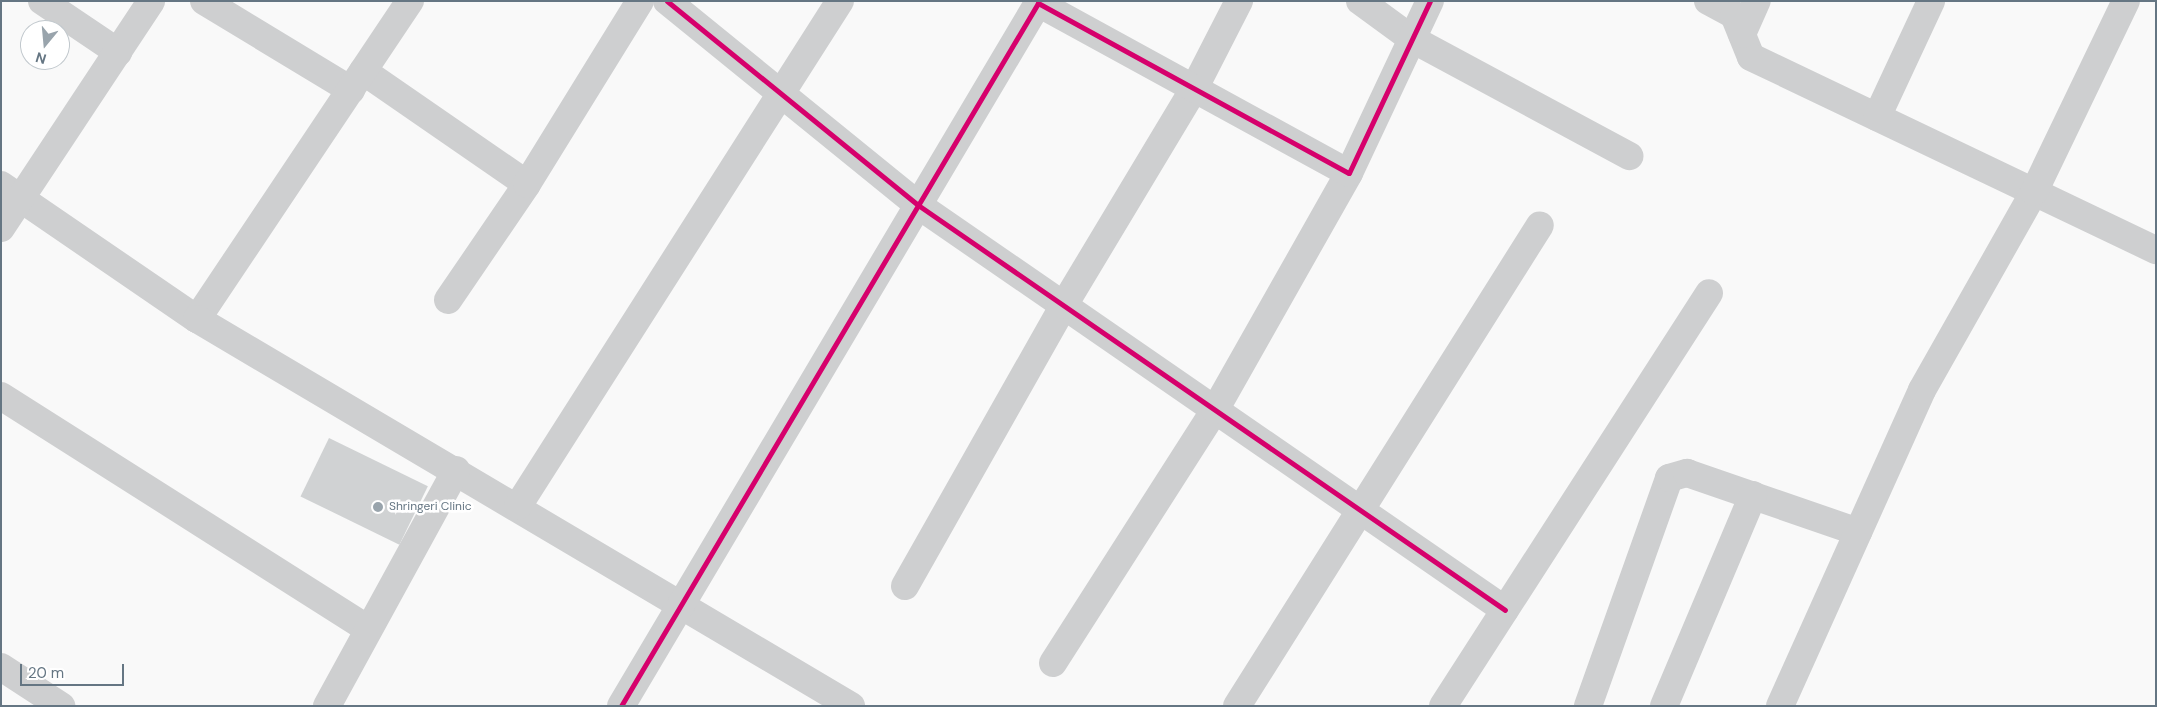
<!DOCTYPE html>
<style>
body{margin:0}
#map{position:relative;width:2157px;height:707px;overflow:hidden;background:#f9f9f9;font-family:"DM Sans",sans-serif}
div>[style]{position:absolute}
.building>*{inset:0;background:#d0d2d3;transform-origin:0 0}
.street>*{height:28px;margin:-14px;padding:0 14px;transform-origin:14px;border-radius:14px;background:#cecfd0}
.cycleway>*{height:5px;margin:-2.5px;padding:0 2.5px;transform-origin:2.5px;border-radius:2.5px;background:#d6006c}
.dots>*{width:14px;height:14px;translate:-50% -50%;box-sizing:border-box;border:2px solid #fff;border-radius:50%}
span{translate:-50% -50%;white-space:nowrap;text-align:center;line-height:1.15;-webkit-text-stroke:5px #fff;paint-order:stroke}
.poi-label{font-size:12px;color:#657683}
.left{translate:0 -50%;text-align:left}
.frame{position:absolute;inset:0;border:2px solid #657683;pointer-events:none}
.north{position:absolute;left:20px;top:20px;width:50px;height:50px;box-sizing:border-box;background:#fff;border:1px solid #c1c8cd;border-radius:50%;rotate:197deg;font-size:14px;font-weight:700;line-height:20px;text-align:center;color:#657683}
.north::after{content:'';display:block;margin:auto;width:18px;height:22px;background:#99a4ac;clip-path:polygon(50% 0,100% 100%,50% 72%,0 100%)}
.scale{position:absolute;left:20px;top:664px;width:104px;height:22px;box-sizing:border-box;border:2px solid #657683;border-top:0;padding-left:6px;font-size:15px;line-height:18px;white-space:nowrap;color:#657683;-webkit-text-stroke:4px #fff;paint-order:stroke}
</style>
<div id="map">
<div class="building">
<div style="left:329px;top:438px;width:110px;height:65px;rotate:26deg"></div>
</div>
<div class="street">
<div style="left:42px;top:1px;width:92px;rotate:33.9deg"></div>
<div style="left:204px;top:1px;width:172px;rotate:31.2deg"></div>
<div style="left:667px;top:1px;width:323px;rotate:39.1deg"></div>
<div style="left:918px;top:205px;width:713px;rotate:34.6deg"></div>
<div style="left:1360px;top:1px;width:64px;rotate:36.2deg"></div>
<div style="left:1412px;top:39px;width:247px;rotate:28.3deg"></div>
<div style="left:1708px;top:1px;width:30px;rotate:28deg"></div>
<div style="left:1734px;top:15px;width:45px;rotate:68deg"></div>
<div style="left:1751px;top:57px;width:449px;rotate:25.5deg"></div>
<div style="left:1742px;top:34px;width:36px;rotate:-66deg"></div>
<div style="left:363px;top:71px;width:199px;rotate:34.6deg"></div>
<div style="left:1877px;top:117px;width:128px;rotate:-65deg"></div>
<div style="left:1px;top:185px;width:237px;rotate:34.4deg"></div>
<div style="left:197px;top:319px;width:383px;rotate:-56.2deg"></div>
<div style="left:1px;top:228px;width:272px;rotate:-56.5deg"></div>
<div style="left:448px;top:300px;width:140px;rotate:-55.7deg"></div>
<div style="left:527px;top:184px;width:215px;rotate:-58.3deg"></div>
<div style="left:197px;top:319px;width:760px;rotate:30.61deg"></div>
<div style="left:1px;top:396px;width:435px;rotate:32.4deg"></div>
<div style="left:518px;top:506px;width:599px;rotate:-57.48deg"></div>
<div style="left:905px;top:586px;width:323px;rotate:-60.5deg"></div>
<div style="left:1064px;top:305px;width:252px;rotate:-59deg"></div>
<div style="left:1194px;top:89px;width:99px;rotate:-62.9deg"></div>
<div style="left:1053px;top:663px;width:300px;rotate:-57.4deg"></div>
<div style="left:1215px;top:410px;width:272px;rotate:-60.5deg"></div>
<div style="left:1px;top:667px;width:72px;rotate:33deg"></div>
<div style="left:327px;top:706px;width:269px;rotate:-61.3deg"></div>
<div style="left:621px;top:706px;width:817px;rotate:-59.32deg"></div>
<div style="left:1038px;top:3px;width:354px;rotate:28.7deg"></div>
<div style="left:1349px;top:173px;width:190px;rotate:-64.8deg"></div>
<div style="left:1237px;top:706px;width:568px;rotate:-57.79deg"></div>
<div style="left:1443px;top:706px;width:491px;rotate:-57.2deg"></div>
<div style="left:1588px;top:706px;width:242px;rotate:-70.4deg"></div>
<div style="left:1669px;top:478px;width:19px;rotate:-16deg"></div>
<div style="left:1687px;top:473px;width:181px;rotate:19deg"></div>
<div style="left:1664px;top:706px;width:229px;rotate:-67.1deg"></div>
<div style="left:1780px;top:706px;width:346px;rotate:-65.8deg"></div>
<div style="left:1922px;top:390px;width:227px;rotate:-60.5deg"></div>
<div style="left:2034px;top:192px;width:212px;rotate:-64.3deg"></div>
</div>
<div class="cycleway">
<div style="left:667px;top:1px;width:323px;rotate:39.1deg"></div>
<div style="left:918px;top:205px;width:713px;rotate:34.6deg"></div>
<div style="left:621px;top:706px;width:817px;rotate:-59.32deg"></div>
<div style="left:1038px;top:3px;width:354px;rotate:28.7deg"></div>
<div style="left:1349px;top:173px;width:190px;rotate:-64.8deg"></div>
</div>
<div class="dots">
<div style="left:378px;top:507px;background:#99a4ac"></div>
</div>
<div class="poi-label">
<span class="left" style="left:389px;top:507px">Shringeri Clinic</span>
</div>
<div class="frame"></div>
<div class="north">N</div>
<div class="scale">20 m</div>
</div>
